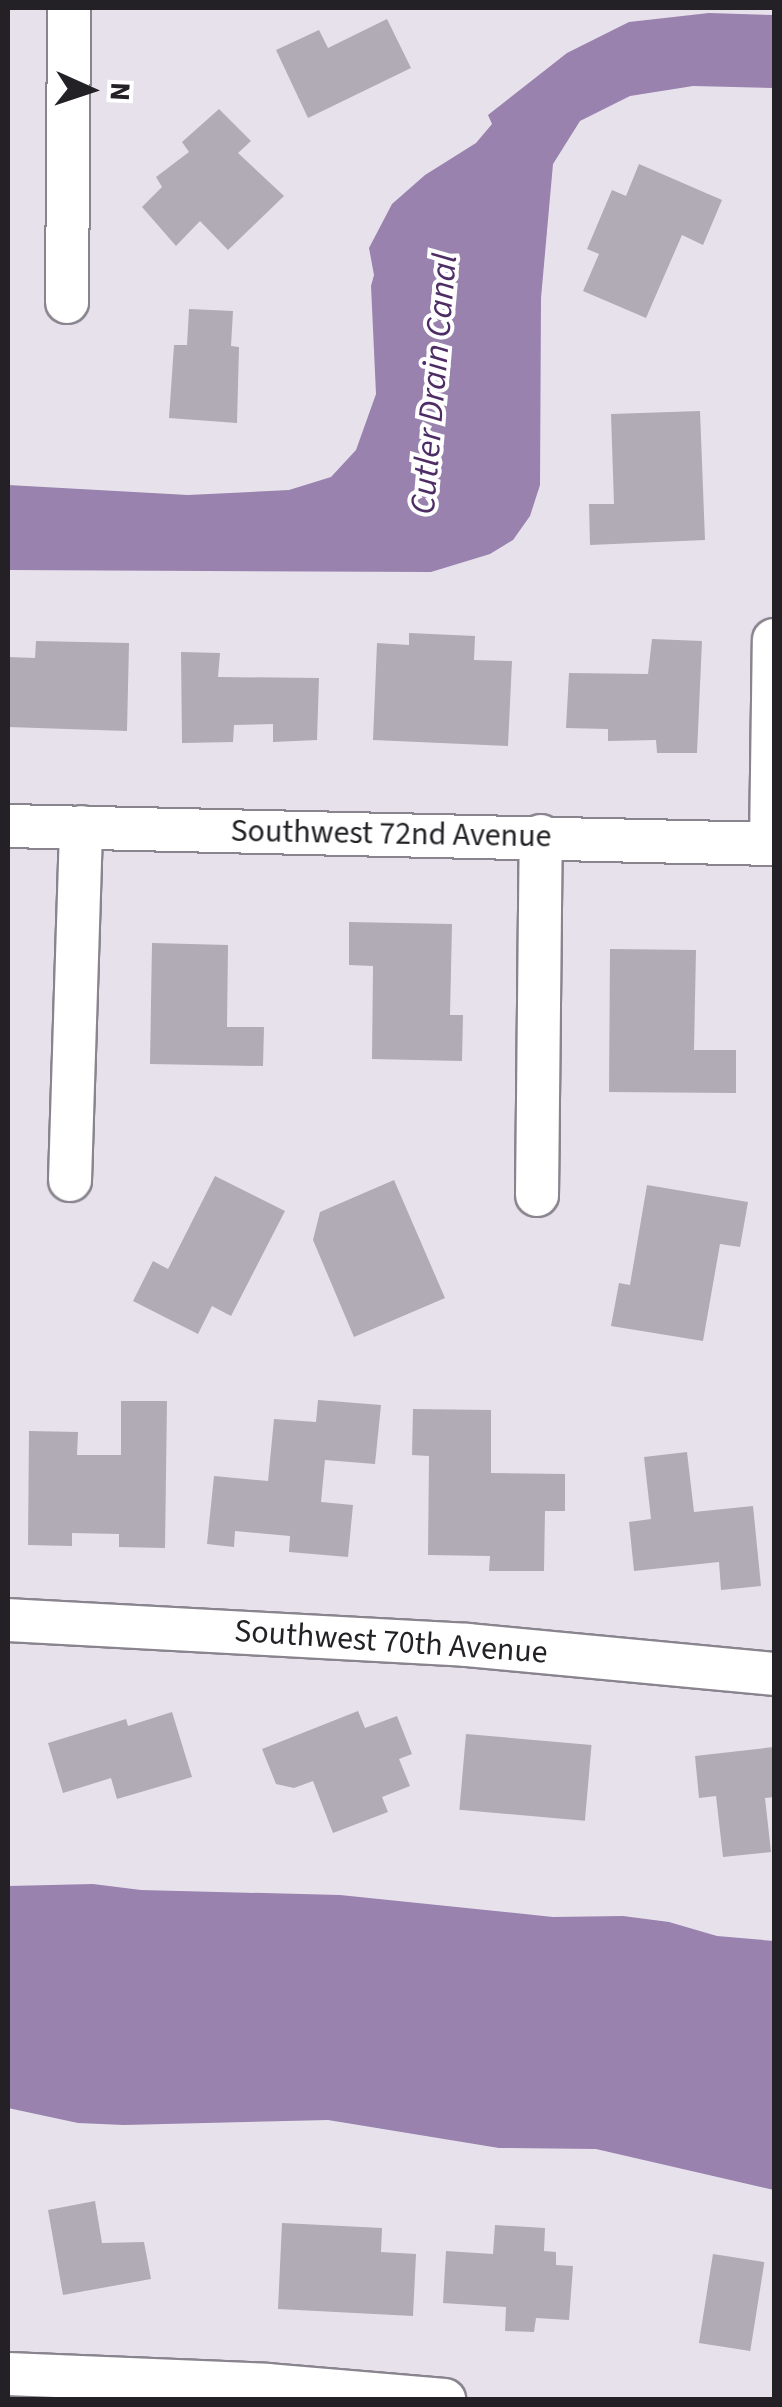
<!DOCTYPE html>
<style>
body{margin:0}
#map{position:relative;width:782px;height:2407px;overflow:hidden;background:#e7e1ec;font-family:"Source Sans 3",sans-serif}
div>[style]{position:absolute}
.water>*{inset:0;background:#9982ad}
.building>*{inset:0;background:#b1abb6;transform-origin:0 0}
.roads{filter:drop-shadow(2px 0 #89848e) drop-shadow(-2px 0 #89848e) drop-shadow(0 2px #89848e) drop-shadow(0 -2px #89848e)}
.minor>*{height:42px;margin:-21px;padding:0 21px;transform-origin:21px;border-radius:21px;background:#fff}
span{translate:-50% -50%;white-space:nowrap;text-align:center;line-height:1.15;-webkit-text-stroke:8px #fff;paint-order:stroke}
.street-label{font-size:32px;color:#232125}
.water-label{font-size:35px;color:#4e2d65;font-style:italic}
.frame{position:absolute;inset:0;border:10px solid #232125;pointer-events:none}
.north{position:absolute;left:40px;top:40px;width:100px;height:100px;-webkit-text-stroke:8px #fff;paint-order:stroke;rotate:93deg;font-size:28px;font-weight:700;line-height:40px;text-align:center;color:#232125}
.north::after{content:'';display:block;margin:auto;width:35px;height:45px;background:#232125;clip-path:polygon(50% 0,100% 100%,50% 72%,0 100%)}
</style>
<div id="map">
<div class="water">
<div style="clip-path:polygon(709px 13px,774px 15px,774px 88px,693px 86px,630px 96px,580px 121px,553px 164px,541px 298px,540px 485px,530px 516px,513px 540px,490px 554px,431px 572px,8px 570px,8px 485px,188px 495px,289px 490px,331px 477px,356px 450px,376px 394px,371px 286px,374px 275px,369px 248px,392px 204px,425px 175px,476px 143px,492px 124px,488px 115px,567px 53px,629px 22px)"></div>
<div style="clip-path:polygon(93px 1884px,141px 1890px,340px 1895px,553px 1917px,623px 1916px,669px 1922px,717px 1936px,774px 1941px,774px 2190px,596px 2149px,499px 2148px,328px 2120px,124px 2125px,78px 2123px,8px 2108px,8px 1886px)"></div>
</div>
<div class="building">
<div style="clip-path:polygon(387px 19px,411px 68px,308px 118px,276px 50px,319px 30px,328px 48px)"></div>
<div style="clip-path:polygon(219px 109px,251px 141px,238px 153px,284px 196px,228px 250px,200px 221px,176px 246px,142px 207px,162px 187px,156px 177px,189px 152px,182px 142px)"></div>
<div style="clip-path:polygon(639px 164px,722px 200px,703px 245px,682px 235px,646px 318px,583px 291px,599px 254px,587px 249px,612px 190px,626px 196px)"></div>
<div style="clip-path:polygon(189px 309px,233px 311px,231px 346px,239px 347px,237px 423px,169px 418px,174px 345px,187px 345px)"></div>
<div style="clip-path:polygon(700px 411px,705px 540px,590px 545px,589px 504px,614px 504px,611px 414px)"></div>
<div style="clip-path:polygon(409px 633px,475px 636px,474px 660px,512px 661px,508px 746px,373px 740px,377px 643px,409px 645px)"></div>
<div style="clip-path:polygon(652px 639px,702px 641px,697px 753px,657px 753px,656px 740px,608px 741px,608px 729px,566px 728px,569px 673px,648px 674px)"></div>
<div style="clip-path:polygon(36px 641px,129px 643px,127px 731px,8px 727px,8px 657px,35px 658px)"></div>
<div style="clip-path:polygon(181px 652px,220px 653px,218px 677px,319px 678px,317px 740px,273px 742px,273px 724px,234px 725px,233px 742px,182px 743px)"></div>
<div style="clip-path:polygon(349px 922px,452px 924px,450px 1015px,463px 1015px,462px 1061px,372px 1059px,373px 966px,349px 965px)"></div>
<div style="clip-path:polygon(152px 943px,228px 945px,227px 1027px,264px 1027px,263px 1066px,150px 1064px)"></div>
<div style="clip-path:polygon(610px 949px,696px 950px,694px 1050px,736px 1050px,736px 1093px,609px 1092px)"></div>
<div style="clip-path:polygon(215px 1176px,285px 1211px,231px 1316px,212px 1306px,198px 1334px,133px 1301px,153px 1261px,168px 1269px)"></div>
<div style="clip-path:polygon(394px 1180px,445px 1298px,354px 1337px,313px 1240px,320px 1212px)"></div>
<div style="clip-path:polygon(647px 1185px,748px 1202px,740px 1247px,720px 1244px,703px 1341px,611px 1326px,619px 1283px,630px 1285px)"></div>
<div style="clip-path:polygon(318px 1400px,381px 1405px,375px 1464px,325px 1460px,321px 1502px,353px 1505px,348px 1557px,289px 1552px,290px 1536px,235px 1531px,234px 1547px,207px 1544px,214px 1476px,268px 1481px,274px 1419px,316px 1422px)"></div>
<div style="clip-path:polygon(121px 1401px,167px 1401px,165px 1548px,119px 1547px,119px 1534px,72px 1533px,72px 1546px,28px 1545px,29px 1431px,78px 1432px,77px 1455px,121px 1455px)"></div>
<div style="clip-path:polygon(413px 1409px,491px 1410px,491px 1473px,565px 1474px,565px 1511px,545px 1511px,544px 1571px,489px 1571px,490px 1556px,428px 1555px,429px 1456px,412px 1455px)"></div>
<div style="clip-path:polygon(687px 1452px,694px 1512px,753px 1506px,761px 1586px,721px 1590px,719px 1562px,634px 1571px,629px 1522px,651px 1519px,644px 1457px)"></div>
<div style="clip-path:polygon(358px 1711px,365px 1728px,397px 1716px,412px 1754px,399px 1759px,410px 1786px,382px 1797px,388px 1812px,333px 1833px,313px 1781px,294px 1788px,276px 1784px,262px 1749px)"></div>
<div style="clip-path:polygon(172px 1712px,192px 1777px,117px 1799px,111px 1778px,63px 1793px,48px 1743px,126px 1719px,128px 1726px)"></div>
<div style="left:466px;top:1734px;width:126px;height:76px;rotate:5deg"></div>
<div style="clip-path:polygon(774px 1747px,774px 1797px,765px 1798px,771px 1852px,723px 1857px,716px 1796px,699px 1798px,695px 1756px)"></div>
<div style="clip-path:polygon(95px 2201px,102px 2243px,144px 2242px,151px 2279px,63px 2295px,48px 2210px)"></div>
<div style="clip-path:polygon(282px 2223px,382px 2228px,381px 2252px,416px 2254px,413px 2316px,278px 2309px)"></div>
<div style="clip-path:polygon(495px 2225px,545px 2228px,544px 2251px,556px 2252px,556px 2265px,573px 2266px,569px 2320px,536px 2318px,534px 2332px,505px 2331px,506px 2307px,443px 2303px,446px 2251px,493px 2254px)"></div>
<div style="left:713px;top:2254px;width:52px;height:90px;rotate:9deg"></div>
</div>
<div class="roads">
<div class="minor">
<div style="left:67px;top:302px;width:294px;rotate:-89.6deg"></div>
<div style="left:8px;top:826px;width:766px;rotate:1.35deg"></div>
<div style="left:771px;top:844px;width:204px;rotate:-89.2deg"></div>
<div style="left:70px;top:1180px;width:353px;rotate:-88.2deg"></div>
<div style="left:537px;top:1195px;width:359px;rotate:-89.4deg"></div>
<div style="left:8px;top:1620px;width:460px;rotate:3.1deg"></div>
<div style="left:467px;top:1645px;width:308px;rotate:5.4deg"></div>
<div style="left:8px;top:2374px;width:259px;rotate:2.4deg"></div>
<div style="left:267px;top:2385px;width:178px;rotate:4.8deg"></div>
</div>
</div>
<div class="street-label">
<span style="left:391px;top:834px;rotate:1deg">Southwest 72nd Avenue</span>
<span style="left:391px;top:1642px;rotate:4deg">Southwest 70th Avenue</span>
</div>
<div class="water-label">
<span style="left:434px;top:384px;rotate:-85deg">Cutler Drain Canal</span>
</div>
<div class="frame"></div>
<div class="north">N</div>
</div>
